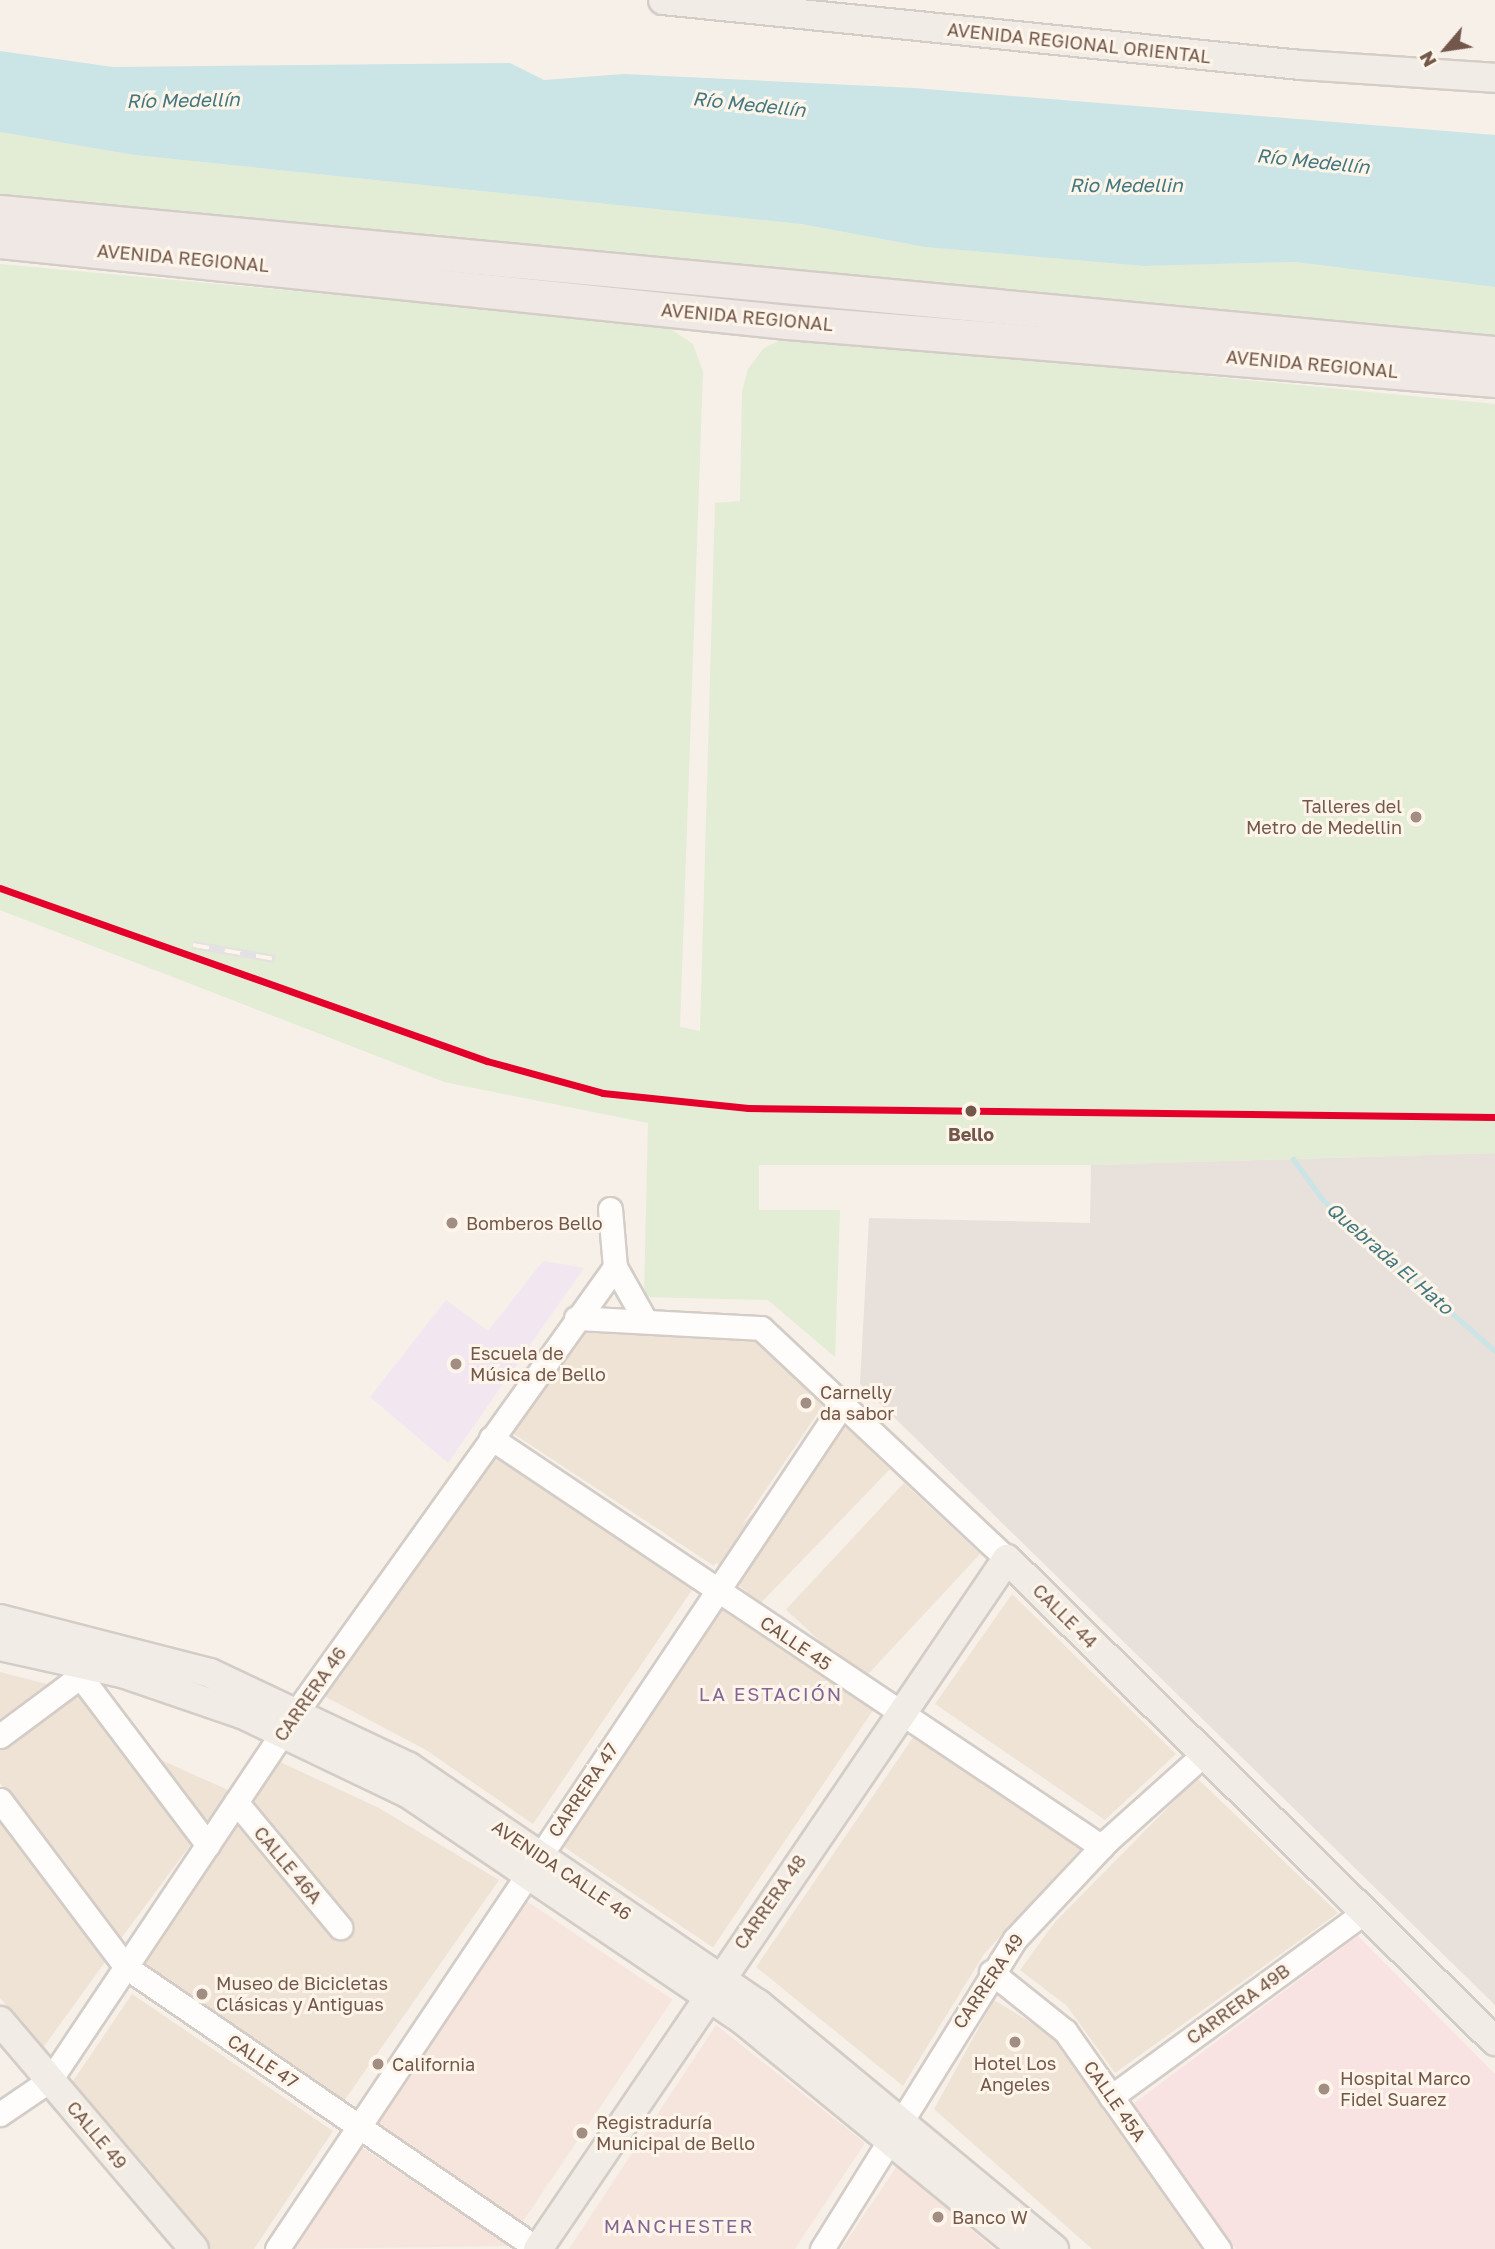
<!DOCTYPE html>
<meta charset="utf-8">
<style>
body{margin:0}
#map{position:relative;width:1495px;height:2249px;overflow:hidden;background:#f6f0e9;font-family:"Golos Text",sans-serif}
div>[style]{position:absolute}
.residential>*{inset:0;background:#efe3d6;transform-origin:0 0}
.commercial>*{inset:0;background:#f6e5dd;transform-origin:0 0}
.industrial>*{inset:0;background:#e8e0da}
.education>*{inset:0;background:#f2e7f1}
.medical>*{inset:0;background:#f8e2e2}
.green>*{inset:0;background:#e3ecd4}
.water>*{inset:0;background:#cbe4e6}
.stream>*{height:5px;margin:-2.5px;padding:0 2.5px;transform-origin:2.5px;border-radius:2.5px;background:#cbe4e6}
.roads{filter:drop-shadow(2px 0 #d4ccc6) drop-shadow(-2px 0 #d4ccc6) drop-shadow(0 2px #d4ccc6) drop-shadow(0 -2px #d4ccc6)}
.minor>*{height:23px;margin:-11.5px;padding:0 11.5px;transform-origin:11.5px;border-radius:11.5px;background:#fefdfc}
.major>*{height:28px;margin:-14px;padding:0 14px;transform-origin:14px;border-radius:14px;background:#f1ece5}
.highway>*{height:33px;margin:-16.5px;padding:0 16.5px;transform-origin:16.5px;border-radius:16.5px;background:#f0e8e4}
.rail>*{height:8px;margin-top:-4px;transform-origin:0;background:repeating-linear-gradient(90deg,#fef5ea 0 16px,#e4e1e4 0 32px);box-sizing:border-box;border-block:2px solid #e4e1e4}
.metro-1>*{height:7px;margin:-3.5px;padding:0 3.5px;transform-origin:3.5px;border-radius:3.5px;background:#e4002b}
.dots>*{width:19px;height:19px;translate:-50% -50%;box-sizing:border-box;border:4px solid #fef5ea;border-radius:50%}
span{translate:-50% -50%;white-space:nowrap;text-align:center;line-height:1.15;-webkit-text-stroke:6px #fef5ea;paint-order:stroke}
.street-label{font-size:18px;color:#73574a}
.poi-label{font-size:18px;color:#73574a}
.right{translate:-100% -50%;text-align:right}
.left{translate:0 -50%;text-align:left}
.stop-label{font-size:18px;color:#73574a;font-weight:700}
.water-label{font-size:19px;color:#42777f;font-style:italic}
.neighbourhood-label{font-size:19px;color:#846696;letter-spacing:2px}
.north{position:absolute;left:1411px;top:14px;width:70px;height:70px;-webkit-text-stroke:5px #fef5ea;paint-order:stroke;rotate:241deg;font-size:19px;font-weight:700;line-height:28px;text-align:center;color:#73574a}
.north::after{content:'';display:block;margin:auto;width:24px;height:32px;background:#73574a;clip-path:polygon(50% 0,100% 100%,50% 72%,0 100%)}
</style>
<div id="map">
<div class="residential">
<div style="clip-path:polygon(579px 1332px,748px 1336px,770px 1348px,824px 1404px,714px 1566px,511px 1432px)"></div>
<div style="left:841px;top:1422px;width:68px;height:188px;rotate:44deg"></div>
<div style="clip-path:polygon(494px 1454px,694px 1587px,533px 1824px,426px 1750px,324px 1696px)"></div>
<div style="left:904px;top:1483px;width:104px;height:173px;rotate:43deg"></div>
<div style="clip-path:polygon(1012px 1594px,1176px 1754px,1105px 1820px,935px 1704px)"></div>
<div style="left:721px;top:1603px;width:186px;height:290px;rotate:34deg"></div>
<div style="clip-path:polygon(0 1672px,47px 1684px,0 1719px)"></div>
<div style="clip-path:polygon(76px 1693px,191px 1844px,120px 1940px,0 1783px,0 1749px)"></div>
<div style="clip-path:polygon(916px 1733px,1084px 1845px,984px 1954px,903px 2086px,756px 1967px)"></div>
<div style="clip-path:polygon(152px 1756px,228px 1790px,207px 1825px)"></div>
<div style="clip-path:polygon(278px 1761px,379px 1808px,499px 1880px,344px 2101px,142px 1968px)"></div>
<div style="clip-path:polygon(1197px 1778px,1338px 1913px,1115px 2073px,1067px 2006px,1020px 1970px,1055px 1922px)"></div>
<div style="clip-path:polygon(0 1820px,105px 1962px,43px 2048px,0 1998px)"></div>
<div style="clip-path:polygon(132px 1994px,333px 2131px,254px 2249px,209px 2249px,71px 2084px)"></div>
<div style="clip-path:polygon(994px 2000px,1053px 2036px,1201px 2249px,1092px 2249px,934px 2109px)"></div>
</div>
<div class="commercial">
<div style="left:525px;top:1900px;width:178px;height:270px;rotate:34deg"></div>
<div style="clip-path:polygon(716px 2025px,865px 2143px,795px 2249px,569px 2249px)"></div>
<div style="clip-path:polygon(361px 2147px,512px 2246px,293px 2249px)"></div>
<div style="clip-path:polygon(897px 2166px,994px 2249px,841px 2249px)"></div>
</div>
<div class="industrial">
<div style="clip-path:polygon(1495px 1153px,1495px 2005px,860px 1384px,869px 1218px,1090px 1223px,1091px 1165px)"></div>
</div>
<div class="education">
<div style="clip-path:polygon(543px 1261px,584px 1268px,448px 1463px,370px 1397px,446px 1300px,488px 1331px)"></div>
</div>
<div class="medical">
<div style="clip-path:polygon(1358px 1936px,1495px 2074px,1495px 2249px,1236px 2249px,1133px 2104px)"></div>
</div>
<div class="green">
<div style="clip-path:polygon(0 132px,134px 155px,801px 224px,925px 247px,1144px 266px,1295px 262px,1495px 287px,1495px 342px,0 196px)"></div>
<div style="clip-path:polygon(0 264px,665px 325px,693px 344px,703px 372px,680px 1027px,700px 1031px,715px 503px,740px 501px,742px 392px,748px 369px,764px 348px,789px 336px,1495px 404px,1495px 1153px,1091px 1165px,759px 1165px,759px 1210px,840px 1210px,835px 1357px,768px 1300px,644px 1297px,648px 1123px,444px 1082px,0 910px)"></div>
</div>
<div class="water">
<div style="clip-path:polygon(0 51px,113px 67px,510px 63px,544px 80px,624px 74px,914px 88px,1495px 135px,1495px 287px,1295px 262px,1144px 266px,925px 247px,801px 224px,134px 155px,0 132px)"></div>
</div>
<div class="stream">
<div style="left:1293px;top:1159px;width:51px;rotate:53.8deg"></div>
<div style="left:1323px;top:1200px;width:229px;rotate:41.3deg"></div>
</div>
<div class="roads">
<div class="minor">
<div style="left:610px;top:1209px;width:58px;rotate:85.1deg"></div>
<div style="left:615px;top:1267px;width:61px;rotate:60.5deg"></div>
<div style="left:576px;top:1318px;width:185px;rotate:3.1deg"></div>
<div style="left:761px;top:1328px;width:337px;rotate:43.2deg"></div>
<div style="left:491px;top:1438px;width:735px;rotate:33.8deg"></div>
<div style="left:68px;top:1660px;width:232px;rotate:52.9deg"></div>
<div style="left:0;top:1736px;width:116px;rotate:-36.6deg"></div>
<div style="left:0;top:1800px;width:209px;rotate:53deg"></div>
<div style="left:126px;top:1967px;width:499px;rotate:34.4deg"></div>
<div style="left:236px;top:1802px;width:163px;rotate:50.2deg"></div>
<div style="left:991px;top:1972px;width:95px;rotate:38.6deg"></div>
<div style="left:1065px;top:2031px;width:267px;rotate:54.8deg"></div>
<div style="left:1111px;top:2097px;width:314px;rotate:-36.1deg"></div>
<div style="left:0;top:2114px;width:60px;rotate:-34.2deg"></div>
<div style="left:50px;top:2080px;width:444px;rotate:-56.2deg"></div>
<div style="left:297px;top:1711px;width:546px;rotate:-54.39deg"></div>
<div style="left:277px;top:2249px;width:1019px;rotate:-56.2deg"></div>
<div style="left:822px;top:2249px;width:365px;rotate:-58.1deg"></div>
<div style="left:1015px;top:1939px;width:134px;rotate:-46.8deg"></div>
<div style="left:1107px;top:1841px;width:130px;rotate:-41.9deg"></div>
</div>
<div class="major">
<div style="left:663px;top:0;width:641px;rotate:5.82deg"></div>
<div style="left:1301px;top:65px;width:194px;rotate:3.8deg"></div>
<div style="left:0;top:1619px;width:217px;rotate:14.4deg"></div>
<div style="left:210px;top:1673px;width:220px;rotate:25.3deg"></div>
<div style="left:409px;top:1767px;width:422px;rotate:34.2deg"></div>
<div style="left:758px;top:2004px;width:384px;rotate:39.6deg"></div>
<div style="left:0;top:1646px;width:128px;rotate:12.6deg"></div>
<div style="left:125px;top:1674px;width:124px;rotate:18.9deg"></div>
<div style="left:242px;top:1714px;width:185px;rotate:25.6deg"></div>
<div style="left:409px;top:1794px;width:405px;rotate:34.1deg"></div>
<div style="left:744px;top:2021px;width:360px;rotate:39.3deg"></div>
<div style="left:0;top:2021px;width:299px;rotate:49.6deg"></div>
<div style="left:538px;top:2249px;width:834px;rotate:-55.8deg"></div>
<div style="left:1007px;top:1559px;width:686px;rotate:44.65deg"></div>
</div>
<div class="highway">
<div style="left:0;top:212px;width:1502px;rotate:5.39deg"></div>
<div style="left:0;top:241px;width:792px;rotate:5.87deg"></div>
<div style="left:788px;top:322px;width:709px;rotate:4.69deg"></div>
</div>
</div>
<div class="rail">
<div style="left:193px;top:945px;width:83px;rotate:9.7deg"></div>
</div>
<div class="metro-1">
<div style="left:0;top:888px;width:517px;rotate:19.56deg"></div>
<div style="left:487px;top:1061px;width:120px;rotate:15.4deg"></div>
<div style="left:603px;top:1093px;width:146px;rotate:5.9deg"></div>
<div style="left:748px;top:1108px;width:747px;rotate:0.69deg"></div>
</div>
<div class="dots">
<div style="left:1416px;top:817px;background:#a18d82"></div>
<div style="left:971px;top:1111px;background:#73574a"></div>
<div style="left:452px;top:1223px;background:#a18d82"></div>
<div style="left:456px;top:1364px;background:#a18d82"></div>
<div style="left:806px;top:1403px;background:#a18d82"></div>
<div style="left:202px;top:1994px;background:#a18d82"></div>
<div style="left:1015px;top:2042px;background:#a18d82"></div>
<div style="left:378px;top:2064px;background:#a18d82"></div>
<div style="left:1324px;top:2089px;background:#a18d82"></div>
<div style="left:582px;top:2133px;background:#a18d82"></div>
<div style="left:938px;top:2217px;background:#a18d82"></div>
</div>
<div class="street-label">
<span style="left:1079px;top:43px;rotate:6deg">AVENIDA REGIONAL ORIENTAL</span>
<span style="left:183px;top:258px;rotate:5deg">AVENIDA REGIONAL</span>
<span style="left:747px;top:317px;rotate:5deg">AVENIDA REGIONAL</span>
<span style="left:1312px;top:364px;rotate:5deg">AVENIDA REGIONAL</span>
<span style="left:1065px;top:1616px;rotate:45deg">CALLE 44</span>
<span style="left:796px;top:1643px;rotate:34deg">CALLE 45</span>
<span style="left:310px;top:1694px;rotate:-55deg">CARRERA 46</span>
<span style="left:583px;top:1790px;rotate:-56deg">CARRERA 47</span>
<span style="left:288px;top:1865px;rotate:50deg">CALLE 46A</span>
<span style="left:562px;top:1870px;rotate:34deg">AVENIDA CALLE 46</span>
<span style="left:770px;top:1902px;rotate:-55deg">CARRERA 48</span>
<span style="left:988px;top:1981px;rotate:-56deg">CARRERA 49</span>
<span style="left:1238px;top:2004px;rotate:-36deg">CARRERA 49B</span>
<span style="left:263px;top:2061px;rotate:34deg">CALLE 47</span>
<span style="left:1115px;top:2101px;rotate:55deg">CALLE 45A</span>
<span style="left:97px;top:2135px;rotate:50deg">CALLE 49</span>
</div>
<div class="poi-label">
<span class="right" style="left:1402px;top:817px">Talleres del<br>Metro de Medellin</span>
<span class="left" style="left:466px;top:1223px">Bomberos Bello</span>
<span class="left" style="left:470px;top:1364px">Escuela de<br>Música de Bello</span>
<span class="left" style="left:820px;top:1403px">Carnelly<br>da sabor</span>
<span class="left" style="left:216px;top:1994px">Museo de Bicicletas<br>Clásicas y Antiguas</span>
<span class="left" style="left:392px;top:2064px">California</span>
<span style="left:1015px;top:2074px">Hotel Los<br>Angeles</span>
<span class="left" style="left:1340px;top:2089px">Hospital Marco<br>Fidel Suarez</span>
<span class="left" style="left:596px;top:2133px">Registraduría<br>Municipal de Bello</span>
<span class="left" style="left:952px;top:2217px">Banco W</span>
</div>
<div class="stop-label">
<span style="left:971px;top:1134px">Bello</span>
</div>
<div class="water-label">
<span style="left:183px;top:100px;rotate:-1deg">Río Medellín</span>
<span style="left:749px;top:104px;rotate:6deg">Río Medellín</span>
<span style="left:1313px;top:161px;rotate:6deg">Río Medellín</span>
<span style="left:1126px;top:185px">Rio Medellin</span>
<span style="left:1390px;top:1258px;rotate:41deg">Quebrada El Hato</span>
</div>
<div class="neighbourhood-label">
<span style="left:771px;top:1694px">LA ESTACIÓN</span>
<span style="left:679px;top:2226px">MANCHESTER</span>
</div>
<div class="north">N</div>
</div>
